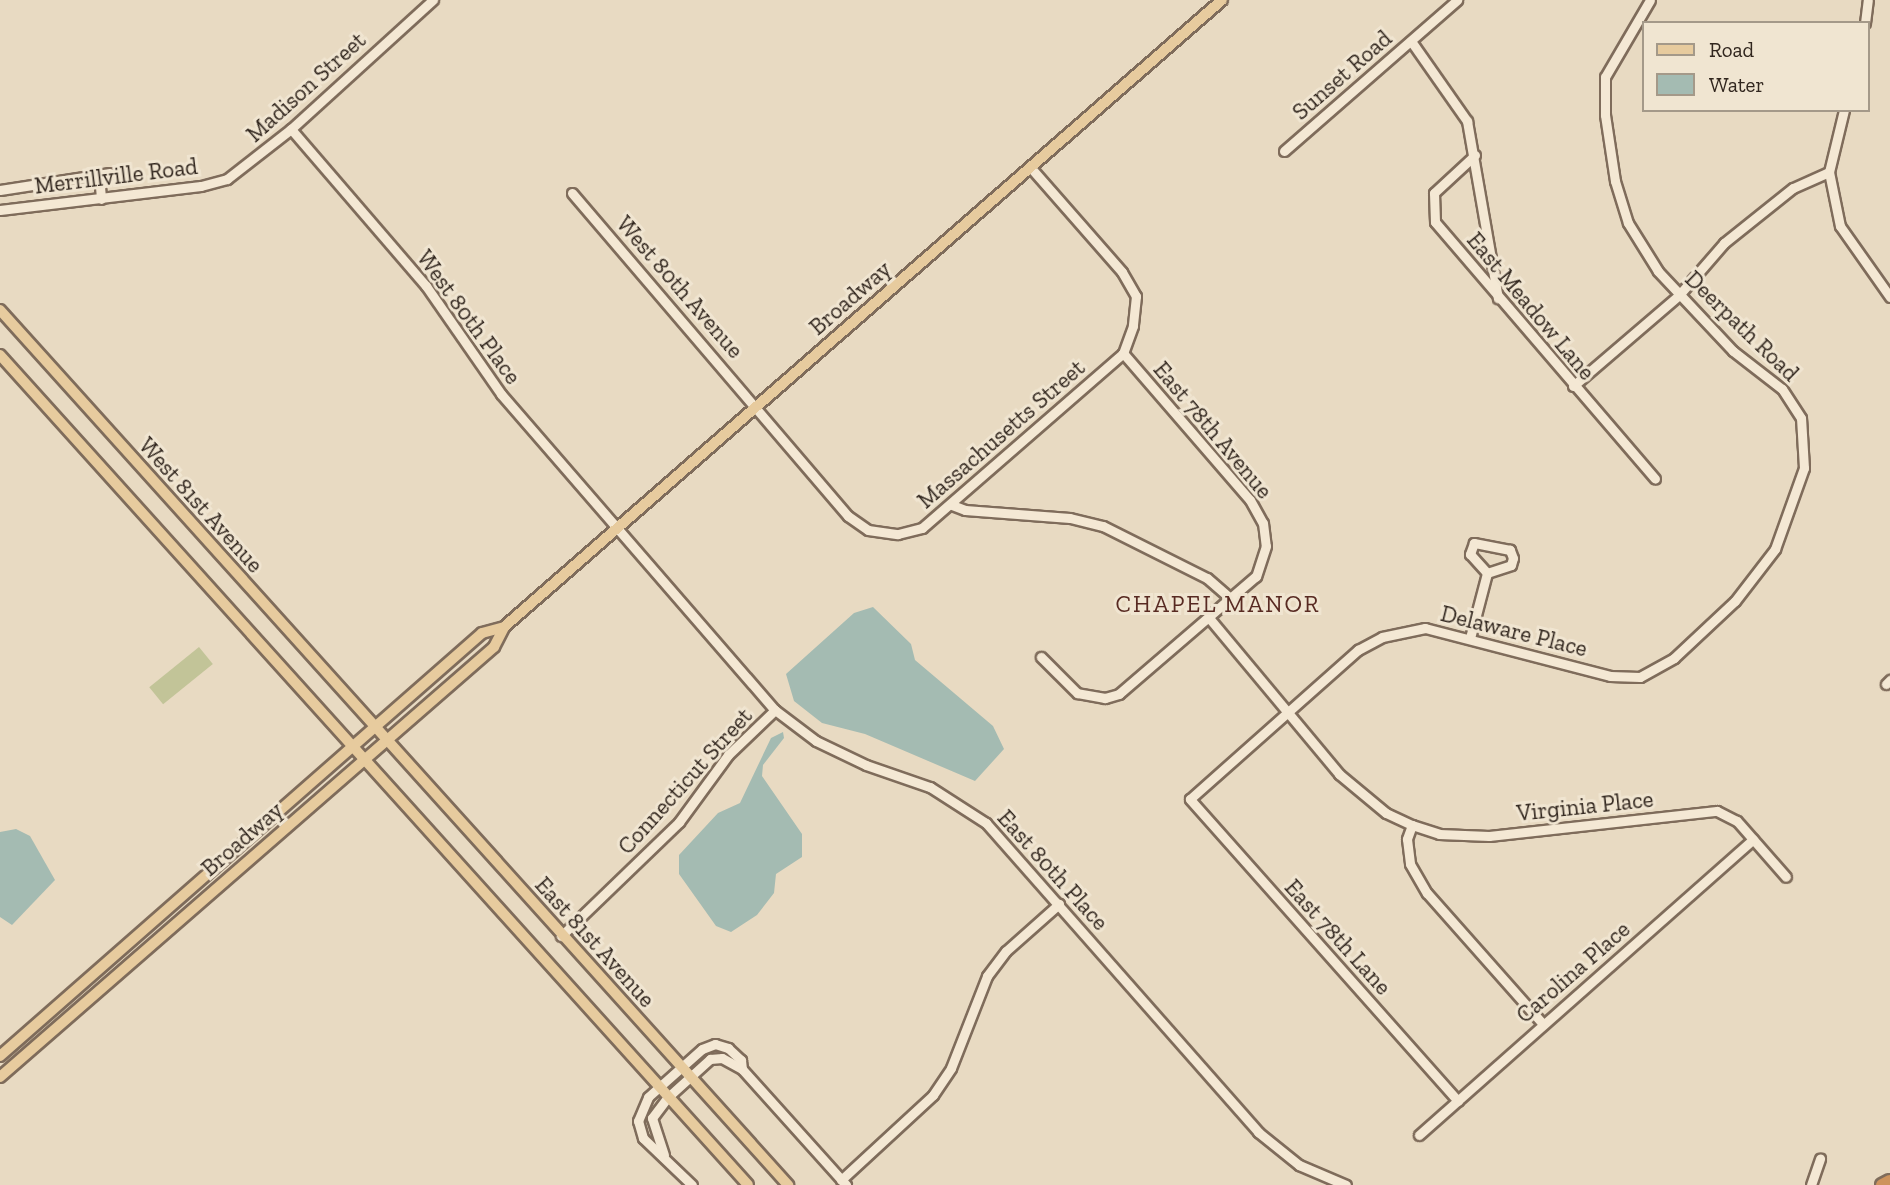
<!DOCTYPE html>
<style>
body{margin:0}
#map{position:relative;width:1890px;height:1185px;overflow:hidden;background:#e8dac2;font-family:"Zilla Slab",serif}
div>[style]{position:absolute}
.green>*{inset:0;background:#c2c498;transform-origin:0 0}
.water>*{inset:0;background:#a4bbb2}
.roads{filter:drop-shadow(2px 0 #7f6c5b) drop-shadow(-2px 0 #7f6c5b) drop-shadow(0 2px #7f6c5b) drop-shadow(0 -2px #7f6c5b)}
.minor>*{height:9px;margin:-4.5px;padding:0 4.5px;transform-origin:4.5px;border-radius:4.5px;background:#f4e8d4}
.major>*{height:10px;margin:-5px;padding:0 5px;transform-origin:5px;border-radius:5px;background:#e7cb9e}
.highway>*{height:12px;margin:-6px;padding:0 6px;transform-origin:6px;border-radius:6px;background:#ce935c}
span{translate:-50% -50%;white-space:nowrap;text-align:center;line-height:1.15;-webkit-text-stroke:6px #f0e5d1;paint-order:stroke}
.street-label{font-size:23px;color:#31261e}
.neighbourhood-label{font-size:24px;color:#582a22;letter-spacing:2px}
.legend{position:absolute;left:1642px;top:21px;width:228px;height:91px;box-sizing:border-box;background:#f0e5d1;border:2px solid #a49989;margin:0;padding:9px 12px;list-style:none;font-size:21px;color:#31261e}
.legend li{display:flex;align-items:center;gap:14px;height:35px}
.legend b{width:35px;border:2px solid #a49989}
</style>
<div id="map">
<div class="green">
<div style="left:199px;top:647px;width:22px;height:64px;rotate:51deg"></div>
</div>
<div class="water">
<div style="clip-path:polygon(873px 607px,911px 644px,915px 660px,993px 726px,1004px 749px,975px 781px,865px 734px,822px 723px,794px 701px,786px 674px,854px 613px)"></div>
<div style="clip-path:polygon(783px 732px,784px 738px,763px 765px,762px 776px,802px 834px,802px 857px,776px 874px,774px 893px,757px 915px,731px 932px,716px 926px,679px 874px,679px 855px,718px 813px,740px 803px,771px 738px)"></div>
<div style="clip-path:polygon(16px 829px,30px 836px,55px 880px,12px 925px,0 917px,0 832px)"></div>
</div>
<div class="roads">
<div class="minor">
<div style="left:1865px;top:23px;width:23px;rotate:-83deg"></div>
<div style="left:1411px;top:41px;width:98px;rotate:55deg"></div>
<div style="left:1467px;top:121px;width:180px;rotate:80.1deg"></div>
<div style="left:1844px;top:110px;width:64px;rotate:103.6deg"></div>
<div style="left:1829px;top:172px;width:55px;rotate:78.5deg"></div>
<div style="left:1840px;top:226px;width:87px;rotate:54.8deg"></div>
<div style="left:291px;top:129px;width:207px;rotate:49.3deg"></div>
<div style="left:426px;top:286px;width:131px;rotate:55.2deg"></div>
<div style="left:501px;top:394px;width:418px;rotate:49.1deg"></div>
<div style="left:775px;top:710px;width:51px;rotate:37.1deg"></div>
<div style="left:816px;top:741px;width:55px;rotate:25.6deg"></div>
<div style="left:866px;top:765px;width:68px;rotate:19deg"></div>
<div style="left:930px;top:787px;width:67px;rotate:32.7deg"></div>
<div style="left:986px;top:823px;width:412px;rotate:48.6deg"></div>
<div style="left:1258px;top:1132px;width:53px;rotate:38.8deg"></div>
<div style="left:1299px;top:1165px;width:51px;rotate:23.1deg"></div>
<div style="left:1284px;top:151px;width:230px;rotate:-41.1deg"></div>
<div style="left:1475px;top:155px;width:56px;rotate:137.2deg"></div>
<div style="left:1434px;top:193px;width:29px;rotate:88deg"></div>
<div style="left:1435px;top:222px;width:338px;rotate:49.4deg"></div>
<div style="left:1031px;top:168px;width:138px;rotate:48.8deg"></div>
<div style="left:1122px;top:272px;width:28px;rotate:60deg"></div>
<div style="left:1136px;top:296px;width:30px;rotate:96deg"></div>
<div style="left:1133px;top:326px;width:29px;rotate:110deg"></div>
<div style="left:1123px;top:353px;width:194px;rotate:49.2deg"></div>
<div style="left:1250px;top:500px;width:26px;rotate:61deg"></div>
<div style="left:1263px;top:523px;width:23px;rotate:83deg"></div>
<div style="left:1266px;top:546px;width:32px;rotate:108deg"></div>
<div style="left:1256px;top:576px;width:181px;rotate:139.3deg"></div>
<div style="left:1119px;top:694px;width:15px;rotate:164deg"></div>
<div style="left:1105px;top:698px;width:28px;rotate:-170deg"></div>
<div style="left:1077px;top:693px;width:51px;rotate:-135deg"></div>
<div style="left:99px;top:175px;width:24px;rotate:85deg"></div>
<div style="left:0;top:190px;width:111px;rotate:-8.8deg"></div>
<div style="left:572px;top:193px;width:425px;rotate:49.5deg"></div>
<div style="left:848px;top:516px;width:24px;rotate:35deg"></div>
<div style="left:868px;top:530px;width:30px;rotate:8deg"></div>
<div style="left:898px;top:534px;width:25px;rotate:-14deg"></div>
<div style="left:922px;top:528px;width:267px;rotate:-41deg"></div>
<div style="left:0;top:210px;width:202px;rotate:-6.8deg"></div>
<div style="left:201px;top:186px;width:27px;rotate:-15deg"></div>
<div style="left:227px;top:179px;width:81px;rotate:-38deg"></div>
<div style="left:291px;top:129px;width:192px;rotate:-42.3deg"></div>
<div style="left:1573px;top:386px;width:140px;rotate:-40.6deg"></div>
<div style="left:1679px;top:295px;width:69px;rotate:-49.1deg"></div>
<div style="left:1724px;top:243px;width:88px;rotate:-38.6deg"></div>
<div style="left:1793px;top:188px;width:39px;rotate:-24deg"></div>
<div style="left:952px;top:505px;width:14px;rotate:21deg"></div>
<div style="left:965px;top:510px;width:105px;rotate:4.4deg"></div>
<div style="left:1070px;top:518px;width:34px;rotate:14deg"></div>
<div style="left:1103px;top:526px;width:116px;rotate:26.6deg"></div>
<div style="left:1207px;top:578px;width:32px;rotate:41deg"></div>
<div style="left:1210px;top:619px;width:202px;rotate:50.2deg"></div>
<div style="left:1339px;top:774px;width:61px;rotate:39.7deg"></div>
<div style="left:1386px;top:813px;width:29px;rotate:25deg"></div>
<div style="left:1412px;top:825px;width:15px;rotate:110deg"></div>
<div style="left:1407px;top:839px;width:25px;rotate:83deg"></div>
<div style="left:1410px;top:864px;width:34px;rotate:60deg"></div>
<div style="left:1427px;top:893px;width:175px;rotate:48.5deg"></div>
<div style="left:1470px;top:638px;width:67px;rotate:-75.3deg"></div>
<div style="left:1487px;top:573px;width:25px;rotate:-18deg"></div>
<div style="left:1511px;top:565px;width:7px;rotate:-74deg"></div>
<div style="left:1513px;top:558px;width:9px;rotate:-111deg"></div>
<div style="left:1510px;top:550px;width:37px;rotate:-169deg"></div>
<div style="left:1474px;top:543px;width:12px;rotate:110deg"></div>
<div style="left:1470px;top:554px;width:25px;rotate:48deg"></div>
<div style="left:1886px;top:684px;width:6px;rotate:-45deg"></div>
<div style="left:1412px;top:825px;width:28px;rotate:18deg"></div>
<div style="left:1439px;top:834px;width:50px;rotate:2.3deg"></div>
<div style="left:1489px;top:836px;width:229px;rotate:-6.3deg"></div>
<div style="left:1717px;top:811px;width:22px;rotate:27deg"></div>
<div style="left:1737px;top:821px;width:74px;rotate:48.8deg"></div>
<div style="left:561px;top:936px;width:164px;rotate:-44deg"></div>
<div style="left:679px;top:822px;width:83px;rotate:-53.8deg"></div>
<div style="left:728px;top:755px;width:65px;rotate:-43.8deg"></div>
<div style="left:1458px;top:1101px;width:404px;rotate:-131.6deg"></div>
<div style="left:1190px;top:799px;width:225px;rotate:-41.6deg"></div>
<div style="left:1358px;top:650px;width:27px;rotate:-28deg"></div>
<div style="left:1382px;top:637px;width:44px;rotate:-11.8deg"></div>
<div style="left:1425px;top:628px;width:191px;rotate:14.5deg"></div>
<div style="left:1610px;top:676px;width:30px;rotate:2deg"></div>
<div style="left:1640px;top:677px;width:39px;rotate:-29deg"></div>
<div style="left:1674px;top:658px;width:83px;rotate:-43.1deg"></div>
<div style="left:1735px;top:601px;width:66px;rotate:-52.4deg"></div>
<div style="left:1775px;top:549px;width:86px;rotate:-70.3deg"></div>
<div style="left:1804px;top:468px;width:50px;rotate:-93.4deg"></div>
<div style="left:1801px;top:418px;width:35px;rotate:-123deg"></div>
<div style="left:1782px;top:389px;width:62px;rotate:-142.2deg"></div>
<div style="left:1733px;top:351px;width:110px;rotate:-133.2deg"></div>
<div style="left:1658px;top:271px;width:57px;rotate:-122deg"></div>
<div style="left:1628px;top:223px;width:44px;rotate:-107.2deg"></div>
<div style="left:1615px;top:181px;width:67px;rotate:-98.6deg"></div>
<div style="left:1605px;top:115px;width:38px;rotate:-90deg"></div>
<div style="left:1605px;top:77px;width:89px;rotate:-59.7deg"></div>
<div style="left:1419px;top:1135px;width:446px;rotate:-41.5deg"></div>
<div style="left:664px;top:1155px;width:39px;rotate:-108deg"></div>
<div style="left:652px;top:1118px;width:26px;rotate:-53deg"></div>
<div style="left:668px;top:1097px;width:57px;rotate:-42.1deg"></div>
<div style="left:710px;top:1059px;width:12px;rotate:-5deg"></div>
<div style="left:722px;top:1058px;width:23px;rotate:29deg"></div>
<div style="left:841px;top:1180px;width:125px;rotate:-42.7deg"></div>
<div style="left:933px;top:1095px;width:32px;rotate:-56deg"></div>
<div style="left:951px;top:1068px;width:99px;rotate:-68.6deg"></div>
<div style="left:987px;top:976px;width:31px;rotate:-53deg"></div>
<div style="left:1006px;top:951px;width:71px;rotate:-41.6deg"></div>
<div style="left:692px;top:1185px;width:68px;rotate:-136.2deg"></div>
<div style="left:643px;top:1138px;width:18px;rotate:-106deg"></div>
<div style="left:638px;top:1121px;width:26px;rotate:-67deg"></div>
<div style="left:648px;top:1097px;width:72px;rotate:-41.6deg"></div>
<div style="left:702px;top:1049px;width:14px;rotate:-21deg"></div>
<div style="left:715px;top:1044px;width:14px;rotate:17deg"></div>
<div style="left:728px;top:1048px;width:18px;rotate:43deg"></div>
<div style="left:741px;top:1060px;width:9px;rotate:84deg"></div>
<div style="left:742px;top:1069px;width:156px;rotate:48.1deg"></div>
<div style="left:1811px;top:1185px;width:28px;rotate:-71deg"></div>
</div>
<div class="major">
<div style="left:0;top:310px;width:1178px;rotate:47.99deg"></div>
<div style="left:0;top:355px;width:1117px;rotate:47.97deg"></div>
<div style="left:0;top:1056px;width:641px;rotate:-41.27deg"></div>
<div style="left:482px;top:633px;width:23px;rotate:-15deg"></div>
<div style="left:0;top:1077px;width:655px;rotate:-41.04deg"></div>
<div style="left:494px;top:647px;width:22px;rotate:-63deg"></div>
<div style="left:504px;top:627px;width:953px;rotate:-41.13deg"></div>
</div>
<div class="highway">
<div style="left:1882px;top:1185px;width:9px;rotate:-27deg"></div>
</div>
</div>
<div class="street-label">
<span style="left:1342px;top:75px;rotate:-41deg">Sunset Road</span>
<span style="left:306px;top:87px;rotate:-42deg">Madison Street</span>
<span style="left:116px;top:176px;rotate:-7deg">Merrillville Road</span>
<span style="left:680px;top:287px;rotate:49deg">West 80th Avenue</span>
<span style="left:850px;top:298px;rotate:-41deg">Broadway</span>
<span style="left:1531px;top:306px;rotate:50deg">East Meadow Lane</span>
<span style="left:469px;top:317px;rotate:54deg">West 80th Place</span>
<span style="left:1742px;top:326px;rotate:44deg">Deerpath Road</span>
<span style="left:1213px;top:430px;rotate:50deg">East 78th Avenue</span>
<span style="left:1001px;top:434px;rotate:-41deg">Massachusetts Street</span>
<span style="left:201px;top:505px;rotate:48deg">West 81st Avenue</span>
<span style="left:1514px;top:631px;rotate:14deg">Delaware Place</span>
<span style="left:685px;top:781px;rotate:-48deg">Connecticut Street</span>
<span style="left:1585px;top:806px;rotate:-6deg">Virginia Place</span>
<span style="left:242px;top:839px;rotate:-41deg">Broadway</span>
<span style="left:1053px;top:870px;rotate:48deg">East 80th Place</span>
<span style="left:1338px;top:937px;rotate:48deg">East 78th Lane</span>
<span style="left:595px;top:942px;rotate:48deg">East 81st Avenue</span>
<span style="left:1573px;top:972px;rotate:-41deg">Carolina Place</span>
</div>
<div class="neighbourhood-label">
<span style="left:1218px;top:604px">CHAPEL MANOR</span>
</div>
<ul class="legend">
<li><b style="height:9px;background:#e7cb9e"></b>Road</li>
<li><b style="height:19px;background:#a4bbb2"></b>Water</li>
</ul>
</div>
